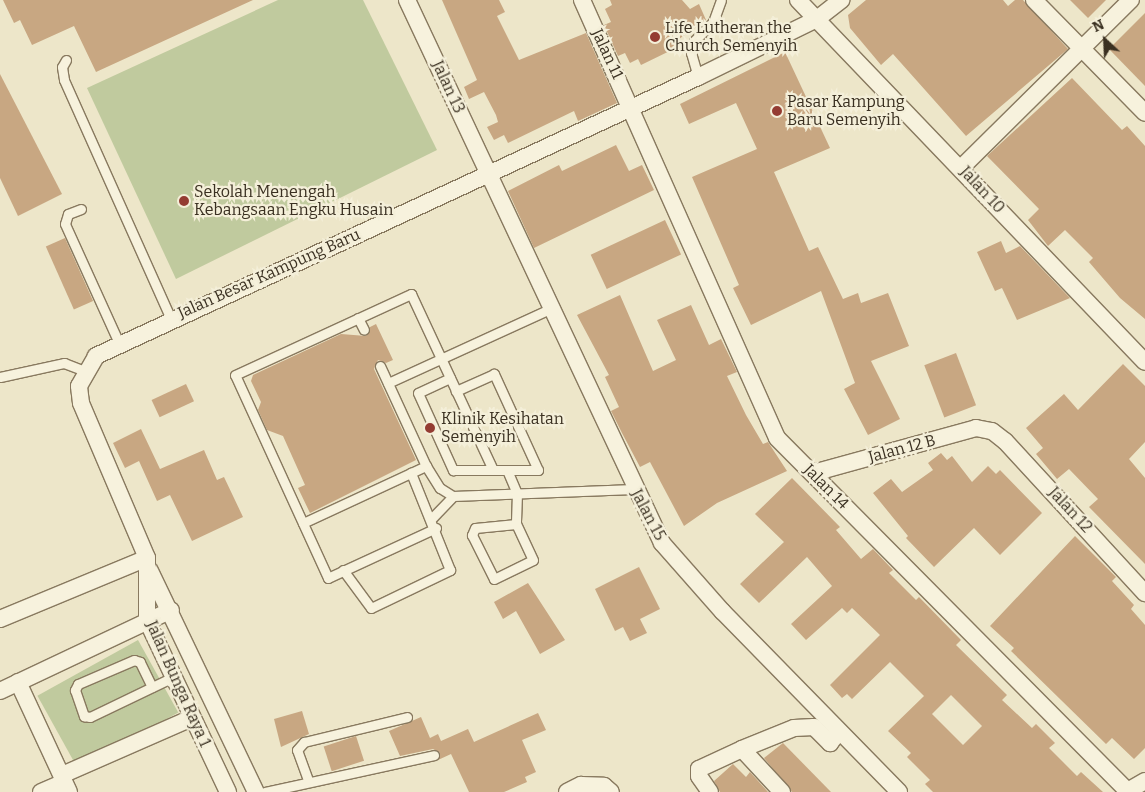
<!DOCTYPE html>
<style>
body{margin:0}
#map{position:relative;width:1145px;height:792px;overflow:hidden;background:#ede6c9;font-family:Bitter,serif}
div>[style]{position:absolute}
.green>*{inset:0;background:#c0ca9e;transform-origin:0 0}
.building>*{inset:0;background:#c8a782;transform-origin:0 0}
.roads{filter:drop-shadow(1px 0 #88795f) drop-shadow(-1px 0 #88795f) drop-shadow(0 1px #88795f) drop-shadow(0 -1px #88795f)}
.service>*{height:9px;margin:-4.5px;padding:0 4.5px;transform-origin:4.5px;border-radius:4.5px;background:#f7f2dd}
.minor>*{height:16px;margin:-8px;padding:0 8px;transform-origin:8px;border-radius:8px;background:#f7f2dd}
.dots>*{width:14px;height:14px;translate:-50% -50%;box-sizing:border-box;border:2px solid #f4efd9;border-radius:50%}
span{translate:-50% -50%;white-space:nowrap;text-align:center;line-height:1.15;-webkit-text-stroke:4.5px #f4efd9;paint-order:stroke}
.poi-label{font-size:16px;color:#3a3021}
.left{translate:0 -50%;text-align:left}
.street-label{font-size:16px;color:#3a3021}
.north{position:absolute;left:1080px;top:15px;width:50px;height:50px;-webkit-text-stroke:4px #f4efd9;paint-order:stroke;rotate:335deg;font-size:14px;font-weight:700;line-height:20px;text-align:center;color:#3a3021}
.north::after{content:'';display:block;margin:auto;width:18px;height:22px;background:#3a3021;clip-path:polygon(50% 0,100% 100%,50% 72%,0 100%)}
</style>
<div id="map">
<div class="green">
<div style="clip-path:polygon(278px 0,363px 0,437px 150px,176px 279px,87px 88px)"></div>
<div style="left:138px;top:640px;width:83px;height:115px;rotate:61deg"></div>
</div>
<div class="building">
<div style="clip-path:polygon(3px 0,253px 0,96px 72px,74px 26px,32px 45px,20px 20px,14px 23px)"></div>
<div style="clip-path:polygon(442px 0,499px 0,505px 12px,497px 16px,519px 60px,586px 33px,617px 103px,578px 121px,574px 111px,508px 143px,504px 135px,494px 140px,487px 127px,498px 122px,496px 115px,484px 92px,469px 99px,464px 87px,477px 80px)"></div>
<div style="clip-path:polygon(610px 0,682px 0,690px 9px,699px 4px,706px 20px,679px 39px,682px 45px,641px 65px,638px 59px,630px 63px,625px 53px,618px 56px,604px 25px,611px 22px,605px 9px,612px 5px)"></div>
<div style="clip-path:polygon(866px 0,1003px 0,1008px 6px,1015px 0,1023px 0,1068px 49px,966px 136px,893px 54px,881px 65px,850px 28px,848px 15px)"></div>
<div style="clip-path:polygon(1070px 0,1106px 0,1088px 18px)"></div>
<div style="clip-path:polygon(1145px 13px,1145px 86px,1109px 49px)"></div>
<div style="clip-path:polygon(785px 52px,830px 148px,774px 172px,809px 251px,818px 247px,843px 299px,858px 293px,861px 303px,888px 293px,909px 346px,871px 361px,900px 419px,868px 435px,844px 389px,855px 383px,821px 291px,751px 325px,733px 288px,739px 285px,692px 177px,757px 149px,736px 103px,689px 124px,680px 104px)"></div>
<div style="clip-path:polygon(0 74px,62px 194px,18px 216px,0 178px)"></div>
<div style="clip-path:polygon(1072px 78px,1122px 130px,1127px 126px,1145px 146px,1145px 319px,1120px 298px,1089px 262px,1093px 258px,1065px 230px,1048px 246px,1028px 220px,1039px 209px,987px 156px)"></div>
<div style="clip-path:polygon(616px 145px,629px 171px,642px 165px,654px 190px,534px 248px,508px 191px,559px 165px,562px 171px)"></div>
<div style="left:665px;top:220px;width:38px;height:82px;rotate:65deg"></div>
<div style="left:65px;top:238px;width:69px;height:21px;rotate:66deg"></div>
<div style="clip-path:polygon(1001px 241px,1006px 253px,1020px 246px,1070px 298px,1017px 320px,1002px 288px,995px 291px,977px 252px)"></div>
<div style="clip-path:polygon(620px 295px,653px 371px,676px 360px,657px 320px,691px 305px,709px 345px,721px 339px,737px 372px,727px 376px,746px 415px,763px 444px,768px 442px,787px 471px,717px 503px,684px 526px,650px 462px,640px 467px,622px 433px,611px 411px,619px 407px,605px 377px,609px 375px,577px 315px)"></div>
<div style="clip-path:polygon(376px 324px,393px 360px,386px 363px,378px 360px,374px 369px,416px 460px,310px 513px,298px 488px,305px 485px,283px 436px,267px 430px,258px 410px,261px 402px,251px 381px,253px 375px,341px 334px,366px 336px,370px 327px)"></div>
<div style="left:956px;top:353px;width:56px;height:34px;rotate:69deg"></div>
<div style="clip-path:polygon(1123px 364px,1145px 386px,1145px 442px,1129px 459px,1145px 478px,1145px 564px,1089px 507px,1098px 499px,1069px 469px,1057px 479px,1036px 454px,1043px 448px,1026px 428px,1064px 394px,1078px 410px)"></div>
<div style="left:186px;top:384px;width:19px;height:38px;rotate:65deg"></div>
<div style="clip-path:polygon(141px 429px,160px 469px,204px 450px,217px 480px,224px 477px,243px 517px,192px 541px,170px 495px,157px 501px,139px 461px,125px 468px,113px 443px)"></div>
<div style="clip-path:polygon(941px 453px,947px 460px,952px 456px,972px 482px,988px 466px,996px 474px,1000px 470px,1042px 513px,1000px 555px,974px 528px,934px 567px,906px 538px,908px 536px,873px 493px,891px 479px,902px 492px,933px 470px,928px 463px)"></div>
<div style="clip-path:polygon(evenodd,792px 478px,840px 527px,836px 530px,861px 559px,873px 549px,893px 570px,889px 573px,916px 600px,919px 597px,961px 640px,956px 645px,1007px 695px,1002px 700px,1032px 728px,1036px 724px,1055px 743px,1049px 748px,1077px 776px,1081px 772px,1103px 792px,933px 792px,925px 784px,930px 780px,907px 757px,911px 753px,888px 731px,924px 696px,890px 662px,852px 699px,847px 694px,842px 698px,830px 685px,880px 635px,852px 608px,847px 613px,842px 608px,806px 640px,791px 624px,832px 586px,807px 557px,759px 603px,740px 584px,784px 542px,755px 514px,792px 478px,951px 695px,982px 726px,963px 745px,932px 714px,951px 695px)"></div>
<div style="clip-path:polygon(1075px 536px,1116px 577px,1112px 581px,1134px 605px,1131px 609px,1145px 625px,1145px 748px,1134px 759px,1112px 738px,1106px 744px,1011px 651px,1014px 648px,990px 626px)"></div>
<div style="clip-path:polygon(639px 567px,660px 609px,640px 619px,647px 633px,630px 641px,623px 627px,615px 631px,595px 589px)"></div>
<div style="clip-path:polygon(528px 583px,565px 640px,540px 654px,516px 611px,503px 619px,494px 602px)"></div>
<div style="clip-path:polygon(302px 711px,309px 734px,281px 747px,274px 719px)"></div>
<div style="clip-path:polygon(538px 713px,546px 730px,522px 740px,536px 772px,525px 777px,527px 782px,504px 792px,469px 792px,451px 754px,438px 760px,440px 753px,433px 749px,400px 756px,389px 731px,421px 717px,430px 738px,438px 734px,441px 741px,468px 729px,474px 742px)"></div>
<div style="left:356px;top:736px;width:26px;height:34px;rotate:72deg"></div>
<div style="clip-path:polygon(783px 743px,831px 792px,792px 792px,764px 758px)"></div>
<div style="clip-path:polygon(733px 764px,746px 777px,750px 772px,768px 792px,720px 792px,714px 781px)"></div>
</div>
<div class="roads">
<div class="service">
<div style="left:66px;top:60px;width:8px;rotate:120deg"></div>
<div style="left:62px;top:67px;width:13px;rotate:81deg"></div>
<div style="left:64px;top:80px;width:262px;rotate:65.9deg"></div>
<div style="left:698px;top:77px;width:25px;rotate:-106deg"></div>
<div style="left:691px;top:53px;width:12px;rotate:-76deg"></div>
<div style="left:694px;top:41px;width:27px;rotate:-45deg"></div>
<div style="left:713px;top:22px;width:23px;rotate:-70deg"></div>
<div style="left:81px;top:209px;width:14px;rotate:159deg"></div>
<div style="left:68px;top:214px;width:10px;rotate:107deg"></div>
<div style="left:65px;top:224px;width:131px;rotate:65.6deg"></div>
<div style="left:358px;top:318px;width:13px;rotate:63deg"></div>
<div style="left:380px;top:366px;width:110px;rotate:65.3deg"></div>
<div style="left:426px;top:466px;width:26px;rotate:58deg"></div>
<div style="left:440px;top:488px;width:15px;rotate:32deg"></div>
<div style="left:453px;top:496px;width:181px;rotate:-2.2deg"></div>
<div style="left:0;top:377px;width:66px;rotate:-12.3deg"></div>
<div style="left:64px;top:363px;width:22px;rotate:21deg"></div>
<div style="left:450px;top:378px;width:35px;rotate:155deg"></div>
<div style="left:418px;top:393px;width:85px;rotate:65.6deg"></div>
<div style="left:453px;top:470px;width:85px"></div>
<div style="left:538px;top:470px;width:106px;rotate:-114.6deg"></div>
<div style="left:494px;top:374px;width:42px;rotate:155.9deg"></div>
<div style="left:388px;top:383px;width:180px;rotate:-24.6deg"></div>
<div style="left:507px;top:470px;width:25px;rotate:67deg"></div>
<div style="left:517px;top:493px;width:31px;rotate:92deg"></div>
<div style="left:516px;top:524px;width:41px;rotate:174.4deg"></div>
<div style="left:475px;top:528px;width:8px;rotate:113deg"></div>
<div style="left:472px;top:535px;width:49px;rotate:63.4deg"></div>
<div style="left:494px;top:579px;width:43px;rotate:-26deg"></div>
<div style="left:533px;top:560px;width:40px;rotate:-115deg"></div>
<div style="left:432px;top:518px;width:30px;rotate:-46deg"></div>
<div style="left:303px;top:523px;width:136px;rotate:-24.9deg"></div>
<div style="left:436px;top:528px;width:119px;rotate:155.2deg"></div>
<div style="left:328px;top:578px;width:223px;rotate:-114.6deg"></div>
<div style="left:235px;top:375px;width:194px;rotate:-24.7deg"></div>
<div style="left:411px;top:294px;width:194px;rotate:65deg"></div>
<div style="left:343px;top:570px;width:47px;rotate:53.6deg"></div>
<div style="left:371px;top:608px;width:88px;rotate:-25.7deg"></div>
<div style="left:450px;top:570px;width:105px;rotate:-111.9deg"></div>
<div style="left:152px;top:687px;width:28px;rotate:-116deg"></div>
<div style="left:140px;top:662px;width:6px;rotate:-162deg"></div>
<div style="left:134px;top:660px;width:61px;rotate:156.8deg"></div>
<div style="left:78px;top:684px;width:7px;rotate:117deg"></div>
<div style="left:75px;top:690px;width:28px;rotate:71deg"></div>
<div style="left:84px;top:716px;width:6px;rotate:9deg"></div>
<div style="left:90px;top:717px;width:92px;rotate:-25.7deg"></div>
<div style="left:308px;top:780px;width:32px;rotate:-110deg"></div>
<div style="left:297px;top:750px;width:11px;rotate:-49deg"></div>
<div style="left:304px;top:742px;width:106px;rotate:-13.6deg"></div>
<div style="left:265px;top:792px;width:173px;rotate:-12.3deg"></div>
</div>
<div class="minor">
<div style="left:407px;top:0;width:600px;rotate:64.84deg"></div>
<div style="left:662px;top:543px;width:91px;rotate:48.6deg"></div>
<div style="left:722px;top:611px;width:253px;rotate:45.6deg"></div>
<div style="left:582px;top:0;width:479px;rotate:66deg"></div>
<div style="left:777px;top:438px;width:499px;rotate:45.2deg"></div>
<div style="left:798px;top:0;width:501px;rotate:46.21deg"></div>
<div style="left:1034px;top:0;width:158px;rotate:45.5deg"></div>
<div style="left:961px;top:168px;width:239px;rotate:-44.7deg"></div>
<div style="left:813px;top:473px;width:169px;rotate:-15.4deg"></div>
<div style="left:976px;top:428px;width:16px;rotate:11deg"></div>
<div style="left:992px;top:431px;width:16px;rotate:38deg"></div>
<div style="left:1005px;top:441px;width:207px;rotate:47.4deg"></div>
<div style="left:150px;top:571px;width:245px;rotate:64.4deg"></div>
<div style="left:0;top:619px;width:159px;rotate:-22.5deg"></div>
<div style="left:18px;top:682px;width:121px;rotate:65.1deg"></div>
<div style="left:0;top:691px;width:189px;rotate:-25.3deg"></div>
<div style="left:742px;top:749px;width:59px;rotate:47.1deg"></div>
<div style="left:62px;top:775px;width:142px;rotate:-23.7deg"></div>
<div style="left:41px;top:792px;width:25px;rotate:-23deg"></div>
<div style="left:228px;top:792px;width:189px;rotate:-115.3deg"></div>
<div style="left:147px;top:621px;width:63px;rotate:-90deg"></div>
<div style="left:147px;top:558px;width:168px;rotate:-113.1deg"></div>
<div style="left:81px;top:403px;width:17px;rotate:-97deg"></div>
<div style="left:79px;top:386px;width:34px;rotate:-60deg"></div>
<div style="left:96px;top:356px;width:664px;rotate:-24.87deg"></div>
<div style="left:698px;top:77px;width:132px;rotate:-26deg"></div>
<div style="left:817px;top:19px;width:31px;rotate:-38deg"></div>
<div style="left:567px;top:792px;width:16px;rotate:-27deg"></div>
<div style="left:581px;top:785px;width:23px;rotate:2deg"></div>
<div style="left:604px;top:786px;width:9px;rotate:41deg"></div>
<div style="left:710px;top:792px;width:19px;rotate:-125deg"></div>
<div style="left:699px;top:776px;width:7px;rotate:-90deg"></div>
<div style="left:699px;top:769px;width:47px;rotate:-24.9deg"></div>
<div style="left:742px;top:749px;width:56px;rotate:-22deg"></div>
<div style="left:794px;top:728px;width:20px;rotate:-3deg"></div>
<div style="left:814px;top:727px;width:23px;rotate:45deg"></div>
<div style="left:830px;top:743px;width:14px;rotate:-51deg"></div>
<div style="left:1126px;top:792px;width:22px;rotate:-30deg"></div>
</div>
</div>
<div class="dots">
<div style="left:655px;top:37px;background:#943c32"></div>
<div style="left:777px;top:111px;background:#943c32"></div>
<div style="left:184px;top:201px;background:#943c32"></div>
<div style="left:430px;top:428px;background:#943c32"></div>
</div>
<div class="poi-label">
<span class="left" style="left:665px;top:37px">Life Lutheran the<br>Church Semenyih</span>
<span class="left" style="left:787px;top:111px">Pasar Kampung<br>Baru Semenyih</span>
<span class="left" style="left:194px;top:201px">Sekolah Menengah<br>Kebangsaan Engku Husain</span>
<span class="left" style="left:441px;top:428px">Klinik Kesihatan<br>Semenyih</span>
</div>
<div class="street-label">
<span style="left:607px;top:54px;rotate:65deg">Jalan 11</span>
<span style="left:448px;top:87px;rotate:65deg">Jalan 13</span>
<span style="left:982px;top:190px;rotate:47deg">Jalan 10</span>
<span style="left:269px;top:274px;rotate:-24deg">Jalan Besar Kampung Baru</span>
<span style="left:902px;top:449px;rotate:-15deg">Jalan 12 B</span>
<span style="left:826px;top:487px;rotate:45deg">Jalan 14</span>
<span style="left:1070px;top:510px;rotate:47deg">Jalan 12</span>
<span style="left:648px;top:515px;rotate:62deg">Jalan 15</span>
<span style="left:178px;top:684px;rotate:66deg">Jalan Bunga Raya 1</span>
</div>
<div class="north">N</div>
</div>
